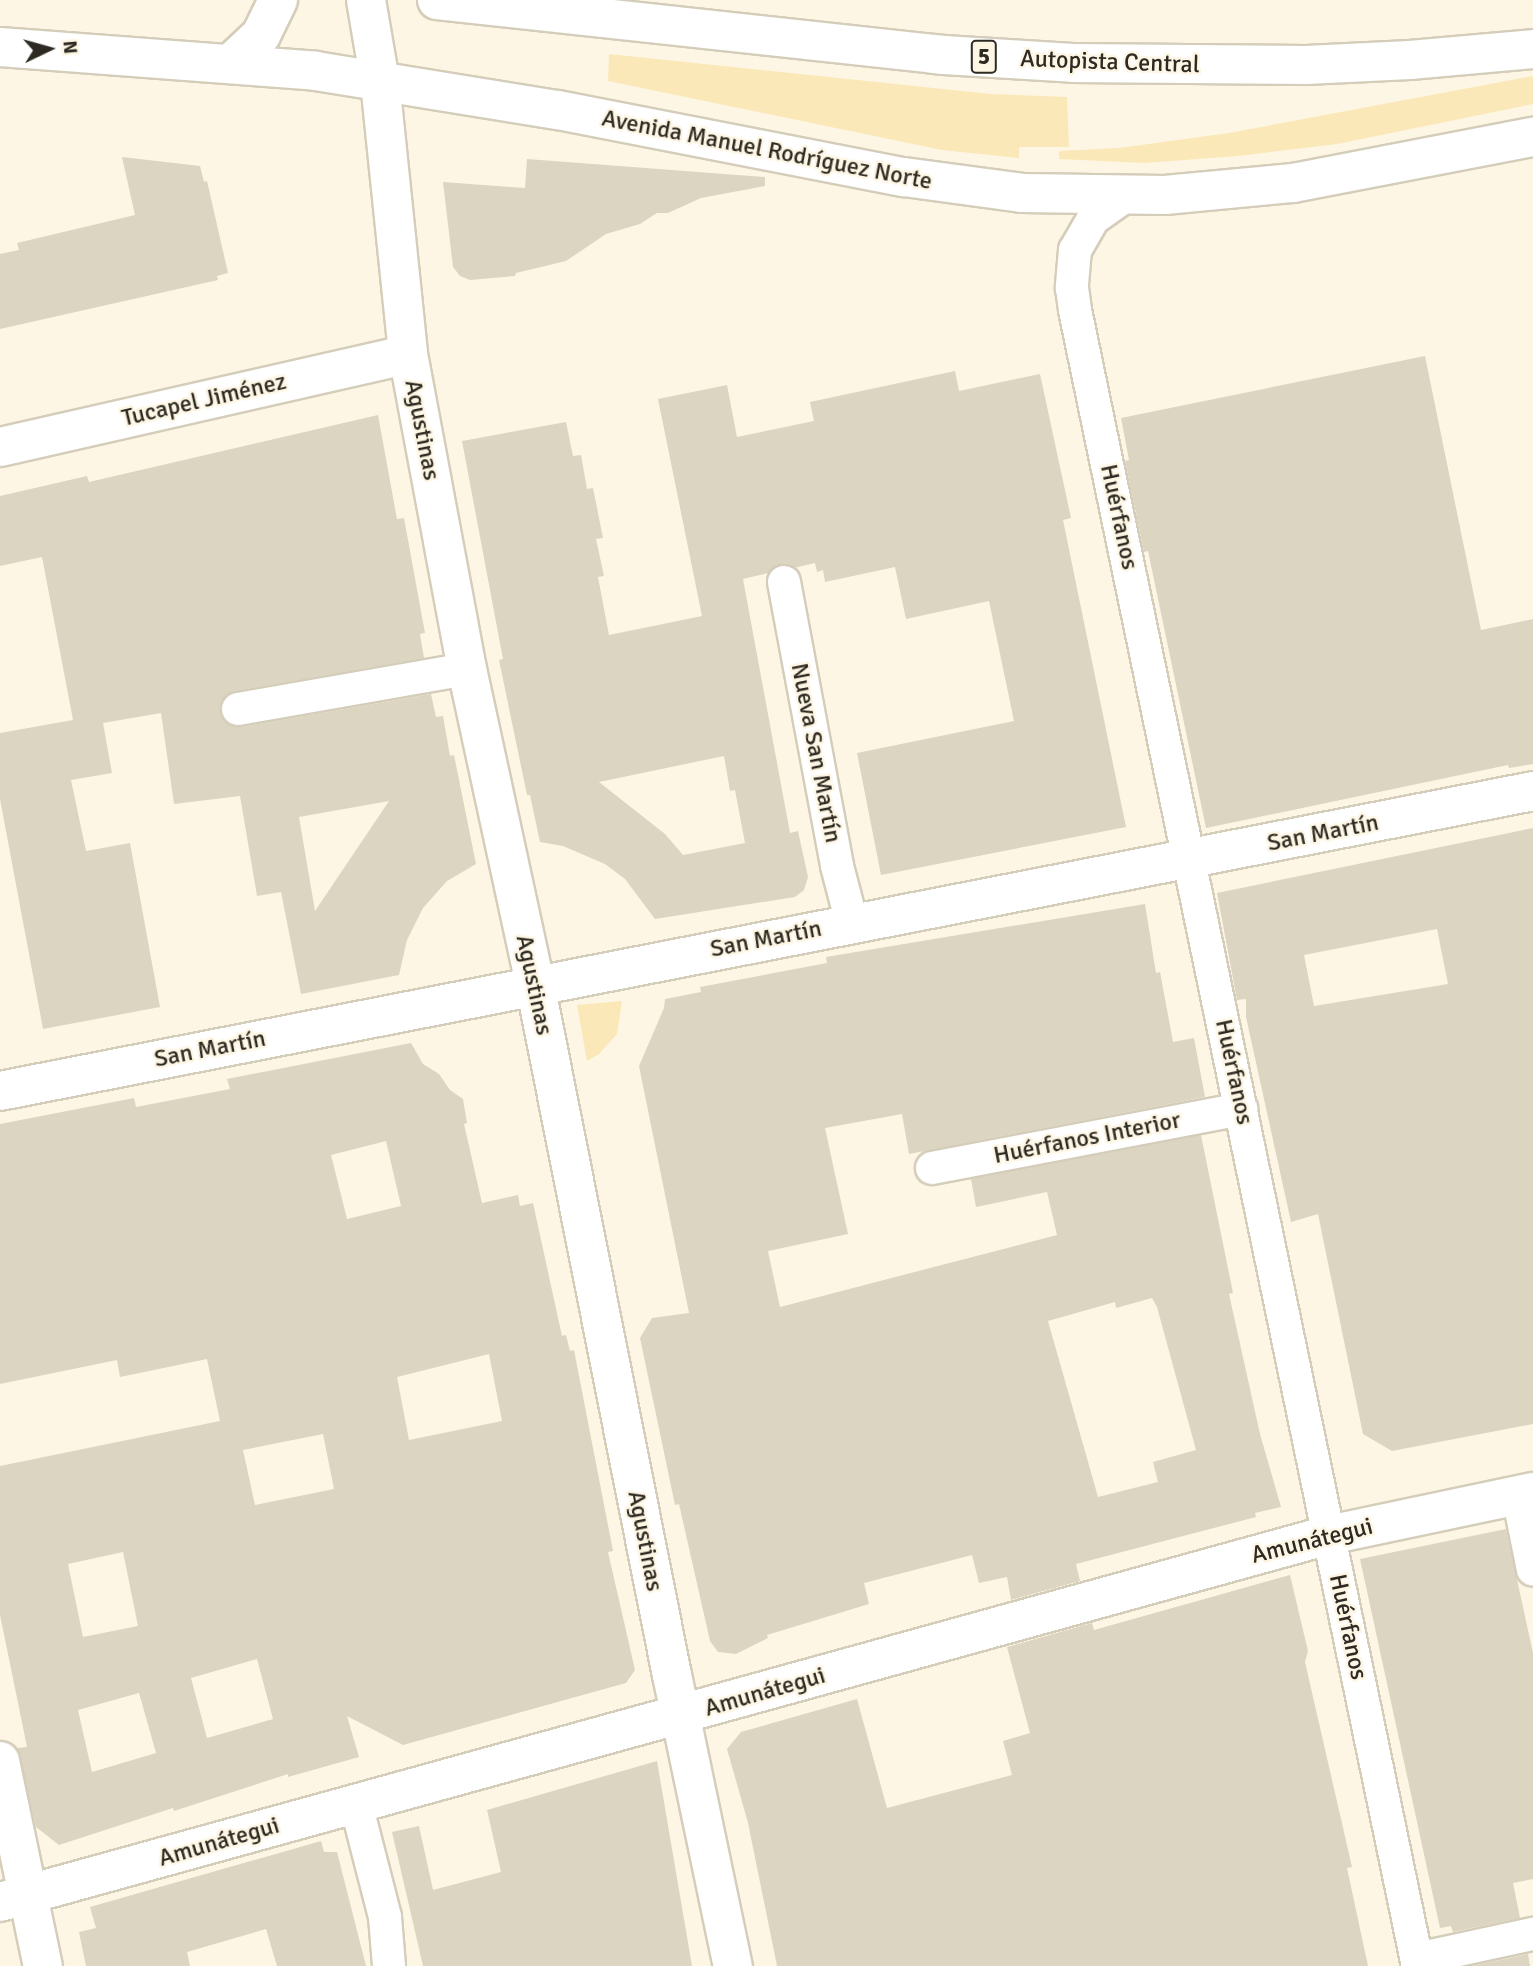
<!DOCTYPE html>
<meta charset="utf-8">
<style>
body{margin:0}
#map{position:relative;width:1533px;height:1966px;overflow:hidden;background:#fef6e4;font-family:Signika,sans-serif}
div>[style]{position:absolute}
.green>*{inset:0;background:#fbe8b9}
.building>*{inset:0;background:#dcd5c2}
.roads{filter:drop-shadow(2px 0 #d4cdba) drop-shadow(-2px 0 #d4cdba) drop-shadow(0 2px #d4cdba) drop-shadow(0 -2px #d4cdba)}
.street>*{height:32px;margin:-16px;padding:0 16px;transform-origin:16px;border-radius:16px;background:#fff}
.secondary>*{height:38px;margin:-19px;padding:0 19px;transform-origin:19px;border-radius:19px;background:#fff}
.primary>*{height:38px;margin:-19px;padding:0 19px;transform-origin:19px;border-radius:19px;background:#fff}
.highway>*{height:38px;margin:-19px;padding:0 19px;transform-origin:19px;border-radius:19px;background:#fff}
span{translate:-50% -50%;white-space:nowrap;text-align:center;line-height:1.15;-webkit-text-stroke:5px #fef6e4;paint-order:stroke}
.shield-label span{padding:2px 5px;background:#fef6e4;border:2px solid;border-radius:5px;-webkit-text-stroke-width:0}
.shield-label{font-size:23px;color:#2d2a23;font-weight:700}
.street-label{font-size:24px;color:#2d2a23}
.north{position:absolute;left:14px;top:14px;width:70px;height:70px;-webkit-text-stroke:5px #fef6e4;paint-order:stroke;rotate:85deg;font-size:19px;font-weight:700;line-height:28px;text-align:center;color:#2d2a23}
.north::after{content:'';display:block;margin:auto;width:24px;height:32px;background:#2d2a23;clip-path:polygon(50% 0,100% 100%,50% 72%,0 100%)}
</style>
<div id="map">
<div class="green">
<div style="clip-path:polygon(609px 54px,991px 94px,1067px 97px,1069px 147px,1019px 147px,1019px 158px,942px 150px,608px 81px)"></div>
<div style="clip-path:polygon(1533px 76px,1533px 104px,1337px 144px,1238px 156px,1144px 163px,1059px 159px,1059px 151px,1119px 148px,1229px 133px)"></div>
<div style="clip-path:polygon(622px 1001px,617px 1034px,599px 1054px,587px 1061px,577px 1005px)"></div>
</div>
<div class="building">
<div style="clip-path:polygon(122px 157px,200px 166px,204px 182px,207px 181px,228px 273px,217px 276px,218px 280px,0 329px,0 254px,19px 250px,17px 243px,135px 215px)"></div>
<div style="clip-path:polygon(527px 159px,765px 177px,765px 186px,701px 198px,668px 213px,657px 213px,640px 224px,606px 234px,566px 261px,516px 273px,515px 276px,470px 280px,460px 276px,453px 267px,443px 182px,525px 188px)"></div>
<div style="clip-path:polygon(1425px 356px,1481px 630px,1533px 619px,1533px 764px,1509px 768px,1508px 765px,1206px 828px,1148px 551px,1144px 552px,1125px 461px,1129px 460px,1121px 418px)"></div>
<div style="clip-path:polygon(evenodd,955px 371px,959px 391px,1040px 374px,1071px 518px,1063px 520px,1126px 827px,881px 875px,857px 753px,1014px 721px,989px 601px,906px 619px,895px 567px,825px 582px,823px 570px,817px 572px,815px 563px,794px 568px,781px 564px,768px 573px,743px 579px,790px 833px,798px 831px,808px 877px,804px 890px,795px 897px,655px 919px,625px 879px,605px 864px,563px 846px,540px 842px,530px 795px,527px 795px,499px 660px,503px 659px,462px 441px,566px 422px,573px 456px,581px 455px,587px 489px,593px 488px,603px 538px,596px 539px,604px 576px,598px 577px,609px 635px,702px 616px,658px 399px,727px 385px,737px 437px,814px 421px,810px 402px,955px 371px,724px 756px,730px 791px,735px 790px,745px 843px,683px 855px,665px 834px,599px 782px,724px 756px)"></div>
<div style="clip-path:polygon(evenodd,378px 415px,397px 519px,404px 518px,425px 633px,420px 634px,424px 658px,235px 691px,221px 702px,220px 713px,231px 726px,241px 727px,431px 694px,436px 717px,443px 716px,450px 756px,454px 755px,476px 864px,447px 881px,423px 908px,407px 940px,399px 975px,301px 994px,281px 892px,257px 896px,240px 796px,174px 804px,161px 713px,103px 723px,112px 773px,71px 780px,86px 851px,130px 843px,160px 1007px,43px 1029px,0 799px,0 733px,73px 720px,42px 557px,0 566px,0 496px,87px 476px,89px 482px,378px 415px,389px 801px,315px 911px,299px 817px,389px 801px)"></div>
<div style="clip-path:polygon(evenodd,1533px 828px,1533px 1424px,1392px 1451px,1363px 1434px,1318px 1214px,1291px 1222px,1246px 1017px,1246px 999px,1237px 1000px,1217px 893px,1533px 828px,1437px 929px,1448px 984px,1314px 1006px,1304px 955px,1437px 929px)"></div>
<div style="clip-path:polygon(evenodd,1145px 904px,1156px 973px,1160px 972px,1173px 1042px,1194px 1038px,1205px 1097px,909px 1154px,902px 1114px,825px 1128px,848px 1234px,768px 1251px,780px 1307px,1057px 1235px,1047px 1192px,976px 1207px,971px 1179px,1201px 1135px,1233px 1293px,1229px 1294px,1260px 1434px,1281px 1507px,1255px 1513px,1256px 1517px,1076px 1564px,1080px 1581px,1011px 1600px,1007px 1577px,979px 1583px,972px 1555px,864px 1583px,869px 1604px,767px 1635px,768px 1638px,736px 1654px,718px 1652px,710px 1641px,679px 1504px,675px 1505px,640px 1338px,652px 1318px,689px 1313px,639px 1066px,664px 1008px,665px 999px,701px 992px,700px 987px,827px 963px,826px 957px,1145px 904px,1152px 1298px,1157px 1307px,1196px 1450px,1153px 1462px,1158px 1482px,1098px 1497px,1048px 1321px,1115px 1302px,1116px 1308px,1152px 1298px)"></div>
<div style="clip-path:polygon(evenodd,411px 1043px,423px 1064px,439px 1074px,450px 1090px,463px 1099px,467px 1123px,464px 1124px,482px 1203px,518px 1195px,520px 1206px,533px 1203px,562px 1336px,566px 1335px,570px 1351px,574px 1350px,613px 1551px,608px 1552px,635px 1670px,626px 1683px,403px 1745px,347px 1716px,359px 1757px,288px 1777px,288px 1774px,174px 1811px,173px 1808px,59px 1845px,36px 1827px,17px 1748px,27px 1747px,0 1615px,0 1466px,220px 1421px,207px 1359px,120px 1377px,117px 1360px,0 1384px,0 1124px,134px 1098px,136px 1107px,230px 1089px,227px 1079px,411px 1043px,386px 1141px,401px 1206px,347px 1219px,331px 1155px,386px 1141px,411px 1043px,489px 1354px,502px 1421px,409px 1440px,397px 1377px,489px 1354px,411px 1043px,323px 1434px,334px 1489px,255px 1505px,243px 1450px,323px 1434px,411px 1043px,123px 1552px,138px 1626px,83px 1637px,68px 1564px,123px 1552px,411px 1043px,257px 1659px,273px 1719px,207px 1738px,191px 1678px,257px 1659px,411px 1043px,139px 1693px,156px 1753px,92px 1772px,78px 1710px,139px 1693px)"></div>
<div style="clip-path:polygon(1506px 1529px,1533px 1653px,1533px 1879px,1513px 1883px,1520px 1918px,1453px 1932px,1451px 1926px,1440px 1928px,1360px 1559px)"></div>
<div style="clip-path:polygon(1290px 1575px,1308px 1651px,1305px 1662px,1352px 1867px,1347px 1868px,1368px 1966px,777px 1966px,748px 1823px,727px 1749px,741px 1732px,857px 1699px,887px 1808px,1012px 1775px,1003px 1741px,1030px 1733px,1007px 1647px,1092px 1623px,1094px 1630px)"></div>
<div style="clip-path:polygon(657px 1761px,692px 1966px,423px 1966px,392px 1832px,419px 1826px,433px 1890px,501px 1872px,487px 1810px)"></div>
<div style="clip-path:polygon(321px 1841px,324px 1852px,337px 1852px,366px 1966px,277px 1966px,266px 1929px,187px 1952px,190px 1966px,86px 1966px,79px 1932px,96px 1928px,90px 1907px)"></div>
<div style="clip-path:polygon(1528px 1954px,1530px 1966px,1472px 1966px)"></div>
</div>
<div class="roads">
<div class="street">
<div style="left:1124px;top:197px;width:38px;rotate:145deg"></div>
<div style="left:1093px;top:219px;width:36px;rotate:120deg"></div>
<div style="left:1075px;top:250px;width:38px;rotate:95deg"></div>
<div style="left:1072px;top:288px;width:22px;rotate:82deg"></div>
<div style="left:1075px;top:310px;width:1691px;rotate:78.3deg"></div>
<div style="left:784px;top:582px;width:289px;rotate:79.4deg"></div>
<div style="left:837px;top:866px;width:59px;rotate:75.3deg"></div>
<div style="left:238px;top:709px;width:232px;rotate:-9.9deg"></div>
<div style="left:932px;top:1168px;width:315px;rotate:-10.8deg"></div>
<div style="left:1518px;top:1495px;width:76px;rotate:78.7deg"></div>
<div style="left:356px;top:1804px;width:117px;rotate:75.6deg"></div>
<div style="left:385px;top:1917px;width:49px;rotate:85.3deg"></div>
<div style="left:1417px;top:1959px;width:119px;rotate:-12.2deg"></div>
</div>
<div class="secondary">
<div style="left:366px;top:0;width:83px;rotate:80.3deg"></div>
<div style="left:380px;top:82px;width:273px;rotate:84.1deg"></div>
<div style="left:408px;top:354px;width:320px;rotate:79.4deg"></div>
<div style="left:467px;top:669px;width:322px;rotate:77.8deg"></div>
<div style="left:535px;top:984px;width:704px;rotate:78.79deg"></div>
<div style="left:672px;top:1675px;width:297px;rotate:78.2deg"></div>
<div style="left:0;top:447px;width:418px;rotate:-12.8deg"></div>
<div style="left:0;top:1091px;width:1562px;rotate:-11.07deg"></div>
<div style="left:0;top:1761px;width:209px;rotate:78.2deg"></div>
<div style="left:0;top:1902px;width:1379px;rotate:-15.44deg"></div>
<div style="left:1329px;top:1535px;width:208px;rotate:-11.9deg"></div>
</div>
<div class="primary">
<div style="left:0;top:47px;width:317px;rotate:4.3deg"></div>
<div style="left:316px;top:71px;width:245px;rotate:9.2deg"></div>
<div style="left:558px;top:110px;width:352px;rotate:11deg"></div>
<div style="left:904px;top:177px;width:119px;rotate:7.7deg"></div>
<div style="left:1022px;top:193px;width:143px;rotate:0.8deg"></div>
<div style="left:1165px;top:195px;width:129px;rotate:-5.4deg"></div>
<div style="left:1293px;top:183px;width:244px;rotate:-10.9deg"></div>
<div style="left:230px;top:64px;width:42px;rotate:-43.1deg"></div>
<div style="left:261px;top:35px;width:39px;rotate:-64deg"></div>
</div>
<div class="highway">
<div style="left:437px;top:0;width:510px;rotate:6.19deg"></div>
<div style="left:944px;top:55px;width:129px;rotate:3.5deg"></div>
<div style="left:1073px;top:63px;width:233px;rotate:0.5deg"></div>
<div style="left:1306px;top:65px;width:104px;rotate:-2.8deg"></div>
<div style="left:1410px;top:60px;width:123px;rotate:-5.1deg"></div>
</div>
</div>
<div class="shield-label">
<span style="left:984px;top:57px">5</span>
</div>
<div class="street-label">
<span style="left:1110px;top:62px;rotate:2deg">Autopista Central</span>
<span style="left:767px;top:150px;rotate:11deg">Avenida Manuel Rodríguez Norte</span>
<span style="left:204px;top:400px;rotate:-13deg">Tucapel Jiménez</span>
<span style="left:422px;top:430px;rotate:79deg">Agustinas</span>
<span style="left:1119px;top:517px;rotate:78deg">Huérfanos</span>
<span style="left:816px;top:753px;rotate:79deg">Nueva San Martín</span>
<span style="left:1323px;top:833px;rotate:-11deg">San Martín</span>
<span style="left:766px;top:939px;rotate:-11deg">San Martín</span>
<span style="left:534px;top:985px;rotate:78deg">Agustinas</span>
<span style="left:210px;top:1049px;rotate:-11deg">San Martín</span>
<span style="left:1234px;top:1072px;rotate:78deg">Huérfanos</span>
<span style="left:1087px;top:1138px;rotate:-11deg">Huérfanos Interior</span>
<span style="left:645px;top:1541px;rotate:79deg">Agustinas</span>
<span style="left:1312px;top:1541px;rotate:-14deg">Amunátegui</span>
<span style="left:1348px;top:1627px;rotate:78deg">Huérfanos</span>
<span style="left:765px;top:1692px;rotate:-16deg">Amunátegui</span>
<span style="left:219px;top:1842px;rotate:-16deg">Amunátegui</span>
</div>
<div class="north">N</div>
</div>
